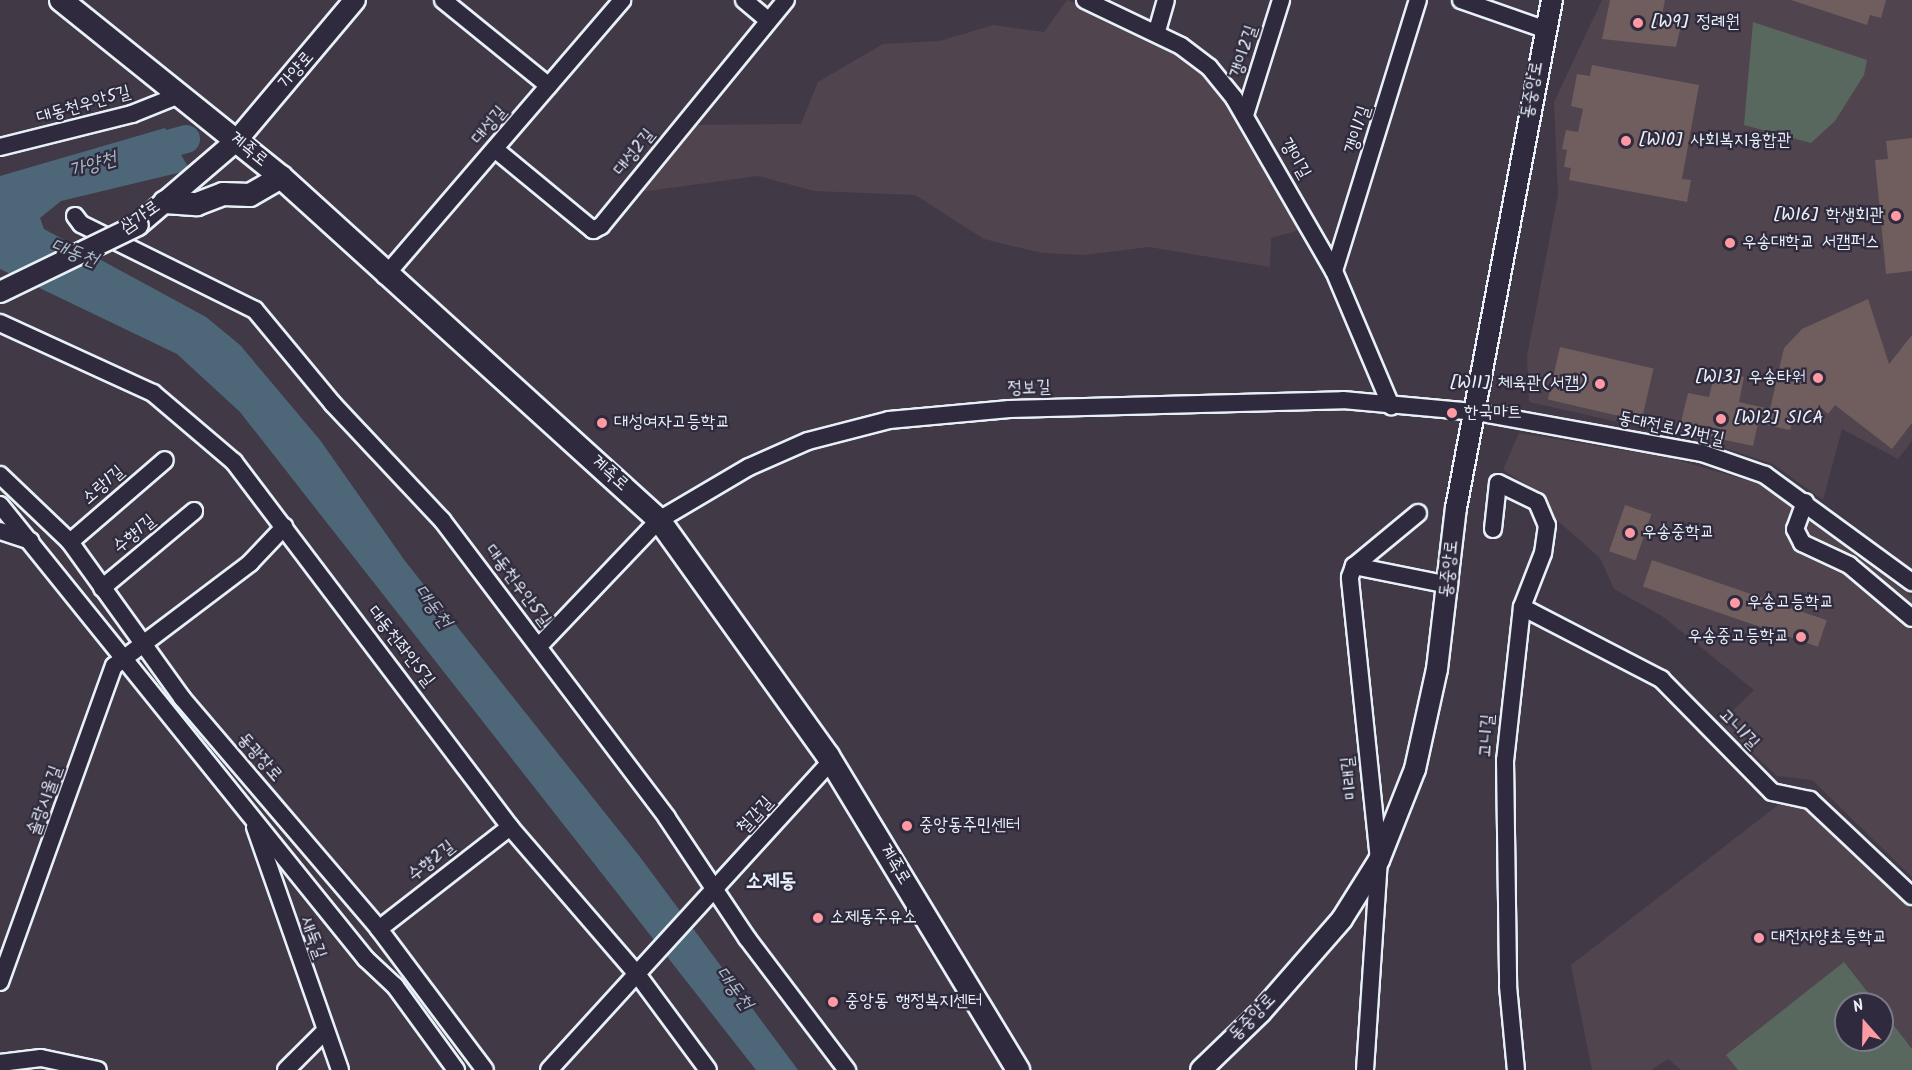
<!DOCTYPE html>
<meta charset="utf-8">
<style>
body{margin:0}
#map{position:relative;width:1912px;height:1070px;overflow:hidden;background:#423947;font-family:Kalam,"Poor Story",sans-serif}
div>[style]{position:absolute}
.built>*{inset:0;background:#50444e}
.green>*{inset:0;background:#59685e}
.water>*{inset:0;background:#4e6778}
.river>*{height:28px;margin:-14px;padding:0 14px;transform-origin:14px;border-radius:14px;background:#4e6778}
.building>*{inset:0;background:#705d5d;transform-origin:0 0}
.roads{filter:drop-shadow(2px 0 #e8f1f8) drop-shadow(-2px 0 #e8f1f8) drop-shadow(0 2px #e8f1f8) drop-shadow(0 -2px #e8f1f8)}
.minor>*{height:16px;margin:-8px;padding:0 8px;transform-origin:8px;border-radius:8px;background:#2f2a3d}
.tertiary>*{height:20px;margin:-10px;padding:0 10px;transform-origin:10px;border-radius:10px;background:#2f2a3d}
.secondary>*{height:22px;margin:-11px;padding:0 11px;transform-origin:11px;border-radius:11px;background:#2f2a3d}
.bridges{filter:drop-shadow(2px 0 #e8f1f8) drop-shadow(-2px 0 #e8f1f8) drop-shadow(0 2px #e8f1f8) drop-shadow(0 -2px #e8f1f8)}
.tertiary-bridge>*{height:20px;margin:-10px;padding:0 10px;transform-origin:10px;border-radius:10px;background:#2f2a3d}
.dots>*{width:16px;height:16px;translate:-50% -50%;box-sizing:border-box;border:3px solid #2f2a3d;border-radius:50%}
span{translate:-50% -50%;white-space:nowrap;text-align:center;line-height:1.15;-webkit-text-stroke:4.5px #2f2a3d;paint-order:stroke}
.poi-label{font-size:18px;color:#e8f1f8}
.left{translate:0 -50%;text-align:left}
.right{translate:-100% -50%;text-align:right}
.street-label{font-size:18px;color:#e8f1f8}
.water-label{font-size:20px;color:#aabac5;font-style:italic}
.quarter-label{font-size:21px;color:#e8f1f8;font-weight:700}
.north{position:absolute;left:1834px;top:992px;width:60px;height:60px;box-sizing:border-box;background:#2f2a3d;border:2px solid #797a88;border-radius:50%;rotate:340deg;font-size:16px;font-weight:700;line-height:24px;text-align:center;color:#e8f1f8}
.north::after{content:'';display:block;margin:auto;width:21px;height:27px;background:#ff9aa2;clip-path:polygon(50% 0,100% 100%,50% 72%,0 100%)}
</style>
<div id="map">
<div class="built">
<div style="clip-path:polygon(1067px 0,1154px 37px,1208px 72px,1251px 133px,1300px 230px,1271px 238px,1270px 267px,1149px 247px,1083px 255px,1042px 253px,984px 239px,915px 195px,814px 191px,758px 176px,640px 192px,693px 125px,801px 124px,818px 82px,883px 44px,940px 41px,993px 25px,1044px 32px)"></div>
<div style="clip-path:polygon(1602px 0,1912px 0,1912px 441px,1898px 459px,1842px 429px,1823px 500px,1773px 464px,1704px 441px,1529px 402px,1527px 356px,1558px 195px,1554px 102px)"></div>
<div style="clip-path:polygon(1519px 433px,1670px 458px,1760px 484px,1912px 597px,1912px 877px,1812px 780px,1777px 776px,1720px 723px,1754px 690px,1662px 616px,1614px 589px,1600px 558px,1557px 520px,1540px 493px,1503px 470px)"></div>
<div style="clip-path:polygon(evenodd,1782px 802px,1809px 806px,1881px 870px,1912px 911px,1912px 1070px,1681px 1070px,1668px 1059px,1651px 1070px,1592px 1070px,1571px 965px,1782px 802px,1846px 1004px,1882px 1004px,1882px 1040px,1846px 1040px,1846px 1004px)"></div>
</div>
<div class="green">
<div style="clip-path:polygon(1753px 22px,1867px 60px,1864px 75px,1835px 121px,1811px 143px,1744px 125px)"></div>
<div style="clip-path:polygon(1844px 962px,1877px 1004px,1846px 1004px,1846px 1040px,1882px 1040px,1882px 1010px,1912px 1049px,1912px 1070px,1738px 1070px,1726px 1055px)"></div>
</div>
<div class="water">
<div style="clip-path:polygon(165px 128px,190px 170px,61px 201px,40px 218px,44px 229px,206px 317px,240px 345px,320px 440px,405px 561px,640px 857px,798px 1070px,756px 1070px,240px 412px,177px 354px,0 269px,0 176px)"></div>
</div>
<div class="river">
<div style="left:136px;top:153px;width:52px;rotate:-15.6deg"></div>
</div>
<div class="building">
<div style="clip-path:polygon(1610px 0,1665px 0,1661px 21px,1681px 25px,1676px 47px,1602px 39px)"></div>
<div style="clip-path:polygon(1791px 0,1886px 0,1881px 18px,1870px 15px,1867px 25px)"></div>
<div style="clip-path:polygon(1592px 65px,1699px 85px,1682px 179px,1691px 180px,1687px 202px,1569px 180px,1571px 168px,1564px 167px,1567px 150px,1562px 149px,1566px 130px,1578px 132px,1583px 109px,1571px 106px,1577px 74px,1590px 76px)"></div>
<div style="clip-path:polygon(1912px 138px,1912px 271px,1886px 274px,1875px 160px,1888px 159px,1886px 141px)"></div>
<div style="clip-path:polygon(1868px 299px,1889px 364px,1912px 335px,1912px 423px,1892px 449px,1835px 405px,1828px 414px,1820px 407px,1815px 414px,1796px 410px,1790px 430px,1758px 423px,1753px 446px,1679px 430px,1688px 393px,1709px 397px,1715px 371px,1744px 377px,1739px 402px,1770px 409px,1784px 348px,1802px 329px)"></div>
<div style="left:1560px;top:347px;width:96px;height:54px;rotate:13deg"></div>
<div style="left:1625px;top:505px;width:28px;height:49px;rotate:19deg"></div>
<div style="left:1652px;top:560px;width:185px;height:28px;rotate:19deg"></div>
</div>
<div class="roads">
<div class="minor">
<div style="left:443px;top:0;width:136px;rotate:39.1deg"></div>
<div style="left:744px;top:0;width:31px;rotate:40deg"></div>
<div style="left:1085px;top:0;width:106px;rotate:25.6deg"></div>
<div style="left:1181px;top:46px;width:35px;rotate:37deg"></div>
<div style="left:1209px;top:67px;width:40px;rotate:51deg"></div>
<div style="left:1234px;top:98px;width:200px;rotate:60deg"></div>
<div style="left:1334px;top:271px;width:147px;rotate:67.1deg"></div>
<div style="left:1461px;top:0;width:88px;rotate:19.3deg"></div>
<div style="left:1157px;top:31px;width:32px;rotate:-74deg"></div>
<div style="left:1245px;top:115px;width:121px;rotate:-72.6deg"></div>
<div style="left:0;top:147px;width:136px;rotate:-14deg"></div>
<div style="left:132px;top:114px;width:48px;rotate:-21.8deg"></div>
<div style="left:496px;top:150px;width:126px;rotate:39.5deg"></div>
<div style="left:593px;top:230px;width:9px;rotate:-27deg"></div>
<div style="left:601px;top:226px;width:292px;rotate:-50.7deg"></div>
<div style="left:75px;top:216px;width:10px;rotate:53deg"></div>
<div style="left:81px;top:224px;width:194px;rotate:26.3deg"></div>
<div style="left:255px;top:310px;width:122px;rotate:50.3deg"></div>
<div style="left:333px;top:404px;width:159px;rotate:46.8deg"></div>
<div style="left:442px;top:520px;width:373px;rotate:52.9deg"></div>
<div style="left:667px;top:818px;width:144px;rotate:56.3deg"></div>
<div style="left:747px;top:938px;width:166px;rotate:52.9deg"></div>
<div style="left:1334px;top:271px;width:284px;rotate:-72.8deg"></div>
<div style="left:385px;top:276px;width:364px;rotate:-49.3deg"></div>
<div style="left:0;top:323px;width:168px;rotate:24.6deg"></div>
<div style="left:153px;top:393px;width:106px;rotate:40.4deg"></div>
<div style="left:234px;top:462px;width:458px;rotate:52.9deg"></div>
<div style="left:510px;top:827px;width:194px;rotate:49.2deg"></div>
<div style="left:637px;top:974px;width:119px;rotate:53.5deg"></div>
<div style="left:0;top:475px;width:97px;rotate:43.7deg"></div>
<div style="left:70px;top:542px;width:192px;rotate:54.3deg"></div>
<div style="left:182px;top:698px;width:304px;rotate:49.5deg"></div>
<div style="left:379px;top:929px;width:176px;rotate:53.1deg"></div>
<div style="left:1805px;top:502px;width:29px;rotate:110deg"></div>
<div style="left:1795px;top:529px;width:16px;rotate:63deg"></div>
<div style="left:1802px;top:543px;width:52px;rotate:25.1deg"></div>
<div style="left:1849px;top:565px;width:82px;rotate:40.1deg"></div>
<div style="left:0;top:505px;width:583px;rotate:51.13deg"></div>
<div style="left:366px;top:959px;width:40px;rotate:43deg"></div>
<div style="left:395px;top:986px;width:104px;rotate:54deg"></div>
<div style="left:1493px;top:529px;width:46px;rotate:-83.8deg"></div>
<div style="left:1498px;top:483px;width:43px;rotate:26deg"></div>
<div style="left:1537px;top:502px;width:25px;rotate:67deg"></div>
<div style="left:1547px;top:525px;width:28px;rotate:98deg"></div>
<div style="left:1543px;top:553px;width:58px;rotate:111.3deg"></div>
<div style="left:1522px;top:607px;width:154px;rotate:96.3deg"></div>
<div style="left:1505px;top:760px;width:226px;rotate:89.2deg"></div>
<div style="left:1508px;top:986px;width:84px;rotate:84.6deg"></div>
<div style="left:0;top:531px;width:32px;rotate:18deg"></div>
<div style="left:70px;top:542px;width:125px;rotate:-40.8deg"></div>
<div style="left:1354px;top:566px;width:97px;rotate:11.3deg"></div>
<div style="left:102px;top:588px;width:120px;rotate:-39.9deg"></div>
<div style="left:1522px;top:607px;width:157px;rotate:27.4deg"></div>
<div style="left:1661px;top:679px;width:158px;rotate:45.5deg"></div>
<div style="left:1772px;top:792px;width:39px;rotate:12deg"></div>
<div style="left:1810px;top:800px;width:140px;rotate:43.3deg"></div>
<div style="left:539px;top:646px;width:174px;rotate:-46.4deg"></div>
<div style="left:659px;top:520px;width:104px;rotate:-30.5deg"></div>
<div style="left:749px;top:467px;width:64px;rotate:-23.8deg"></div>
<div style="left:808px;top:441px;width:84px;rotate:-14.5deg"></div>
<div style="left:889px;top:420px;width:121px;rotate:-5.2deg"></div>
<div style="left:1009px;top:409px;width:334px;rotate:-1.5deg"></div>
<div style="left:1343px;top:400px;width:134px;rotate:5.2deg"></div>
<div style="left:1476px;top:412px;width:230px;rotate:10.3deg"></div>
<div style="left:1702px;top:453px;width:67px;rotate:19.2deg"></div>
<div style="left:1765px;top:475px;width:182px;rotate:36.1deg"></div>
<div style="left:255px;top:827px;width:257px;rotate:70.7deg"></div>
<div style="left:379px;top:929px;width:166px;rotate:-37.9deg"></div>
<div style="left:0;top:982px;width:336px;rotate:-70.2deg"></div>
<div style="left:114px;top:666px;width:171px;rotate:-37.1deg"></div>
<div style="left:250px;top:563px;width:50px;rotate:-46.6deg"></div>
<div style="left:0;top:1063px;width:41px;rotate:-7deg"></div>
<div style="left:41px;top:1058px;width:58px;rotate:11.9deg"></div>
<div style="left:286px;top:1070px;width:55px;rotate:-45deg"></div>
<div style="left:549px;top:1070px;width:418px;rotate:-47.6deg"></div>
<div style="left:1365px;top:1070px;width:210px;rotate:-86.2deg"></div>
<div style="left:1379px;top:860px;width:284px;rotate:-95.9deg"></div>
<div style="left:1350px;top:577px;width:12px;rotate:-70deg"></div>
<div style="left:1354px;top:566px;width:83px;rotate:-39.6deg"></div>
</div>
<div class="tertiary">
<div style="left:138px;top:225px;width:130px;rotate:-40.6deg"></div>
<div style="left:237px;top:140px;width:183px;rotate:-49.9deg"></div>
<div style="left:1201px;top:1070px;width:83px;rotate:-44deg"></div>
<div style="left:1261px;top:1012px;width:123px;rotate:-48.9deg"></div>
<div style="left:1342px;top:919px;width:70px;rotate:-57.9deg"></div>
<div style="left:1379px;top:860px;width:98px;rotate:-68.4deg"></div>
<div style="left:1415px;top:769px;width:102px;rotate:-77.6deg"></div>
<div style="left:1437px;top:669px;width:162px;rotate:-83.3deg"></div>
<div style="left:1456px;top:508px;width:517px;rotate:-79.3deg"></div>
</div>
<div class="secondary">
<div style="left:61px;top:0;width:282px;rotate:38.8deg"></div>
<div style="left:281px;top:177px;width:510px;rotate:42.22deg"></div>
<div style="left:659px;top:520px;width:290px;rotate:54.4deg"></div>
<div style="left:828px;top:756px;width:367px;rotate:58.8deg"></div>
<div style="left:165px;top:202px;width:32px;rotate:4deg"></div>
<div style="left:197px;top:204px;width:28px;rotate:-21deg"></div>
<div style="left:223px;top:194px;width:27px;rotate:2deg"></div>
<div style="left:250px;top:195px;width:36px;rotate:-30deg"></div>
</div>
</div>
<div class="bridges">
<div class="tertiary-bridge">
<div style="left:0;top:292px;width:153px;rotate:-25.9deg"></div>
</div>
</div>
<div class="dots">
<div style="left:1638px;top:23px;background:#ff9aa2"></div>
<div style="left:1626px;top:141px;background:#ff9aa2"></div>
<div style="left:1896px;top:216px;background:#ff9aa2"></div>
<div style="left:1730px;top:243px;background:#ff9aa2"></div>
<div style="left:1818px;top:378px;background:#ff9aa2"></div>
<div style="left:1600px;top:384px;background:#ff9aa2"></div>
<div style="left:1452px;top:413px;background:#ff9aa2"></div>
<div style="left:1721px;top:419px;background:#ff9aa2"></div>
<div style="left:602px;top:423px;background:#ff9aa2"></div>
<div style="left:1630px;top:533px;background:#ff9aa2"></div>
<div style="left:1735px;top:603px;background:#ff9aa2"></div>
<div style="left:1801px;top:637px;background:#ff9aa2"></div>
<div style="left:907px;top:826px;background:#ff9aa2"></div>
<div style="left:818px;top:918px;background:#ff9aa2"></div>
<div style="left:1759px;top:938px;background:#ff9aa2"></div>
<div style="left:833px;top:1002px;background:#ff9aa2"></div>
</div>
<div class="poi-label">
<span class="left" style="left:1650px;top:23px">[W9] 정례원</span>
<span class="left" style="left:1638px;top:141px">[W10] 사회복지융합관</span>
<span class="right" style="left:1884px;top:216px">[W16] 학생회관</span>
<span class="left" style="left:1742px;top:243px">우송대학교 서캠퍼스</span>
<span class="right" style="left:1806px;top:378px">[W13] 우송타워</span>
<span class="right" style="left:1588px;top:384px">[W11] 체육관(서캠)</span>
<span class="left" style="left:1464px;top:413px">한국마트</span>
<span class="left" style="left:1733px;top:419px">[W12] SICA</span>
<span class="left" style="left:614px;top:423px">대성여자고등학교</span>
<span class="left" style="left:1642px;top:533px">우송중학교</span>
<span class="left" style="left:1747px;top:603px">우송고등학교</span>
<span class="right" style="left:1789px;top:637px">우송중고등학교</span>
<span class="left" style="left:919px;top:826px">중앙동주민센터</span>
<span class="left" style="left:830px;top:918px">소제동주유소</span>
<span class="left" style="left:1771px;top:938px">대전자양초등학교</span>
<span class="left" style="left:845px;top:1002px">중앙동 행정복지센터</span>
</div>
<div class="street-label">
<span style="left:1245px;top:52px;rotate:-72deg">갱이2길</span>
<span style="left:297px;top:71px;rotate:-49deg">가양로</span>
<span style="left:1533px;top:90px;rotate:-80deg">동중앙로</span>
<span style="left:84px;top:106px;rotate:-16deg">대동천우안5길</span>
<span style="left:490px;top:126px;rotate:-50deg">대성길</span>
<span style="left:1359px;top:130px;rotate:-73deg">갱이1길</span>
<span style="left:248px;top:150px;rotate:39deg">계족로</span>
<span style="left:635px;top:153px;rotate:-51deg">대성2길</span>
<span style="left:1294px;top:159px;rotate:60deg">갱이길</span>
<span style="left:141px;top:218px;rotate:-35deg">삼가로</span>
<span style="left:1029px;top:389px;rotate:-2deg">정보길</span>
<span style="left:1671px;top:430px;rotate:12deg">동대전로131번길</span>
<span style="left:609px;top:474px;rotate:42deg">계족로</span>
<span style="left:104px;top:486px;rotate:-41deg">소랑1길</span>
<span style="left:135px;top:535px;rotate:-40deg">수향1길</span>
<span style="left:1450px;top:569px;rotate:-84deg">동중앙로</span>
<span style="left:517px;top:586px;rotate:53deg">대동천우안5길</span>
<span style="left:400px;top:647px;rotate:52deg">대동천좌안5길</span>
<span style="left:1738px;top:730px;rotate:45deg">고니1길</span>
<span style="left:1488px;top:736px;rotate:-86deg">고니길</span>
<span style="left:259px;top:758px;rotate:49deg">동광장로</span>
<span style="left:1351px;top:778px;rotate:-96deg">미래길</span>
<span style="left:46px;top:801px;rotate:-71deg">솔랑시울길</span>
<span style="left:756px;top:816px;rotate:-48deg">철갑길</span>
<span style="left:432px;top:862px;rotate:-38deg">수향2길</span>
<span style="left:894px;top:865px;rotate:59deg">계족로</span>
<span style="left:312px;top:938px;rotate:70deg">새둑길</span>
<span style="left:1253px;top:1018px;rotate:-46deg">동중앙로</span>
</div>
<div class="water-label">
<span style="left:93px;top:166px;rotate:-16deg">가양천</span>
<span style="left:74px;top:254px;rotate:21deg">대동천</span>
<span style="left:432px;top:607px;rotate:53deg">대동천</span>
<span style="left:733px;top:989px;rotate:53deg">대동천</span>
</div>
<div class="quarter-label">
<span style="left:771px;top:882px">소제동</span>
</div>
<div class="north">N</div>
</div>
